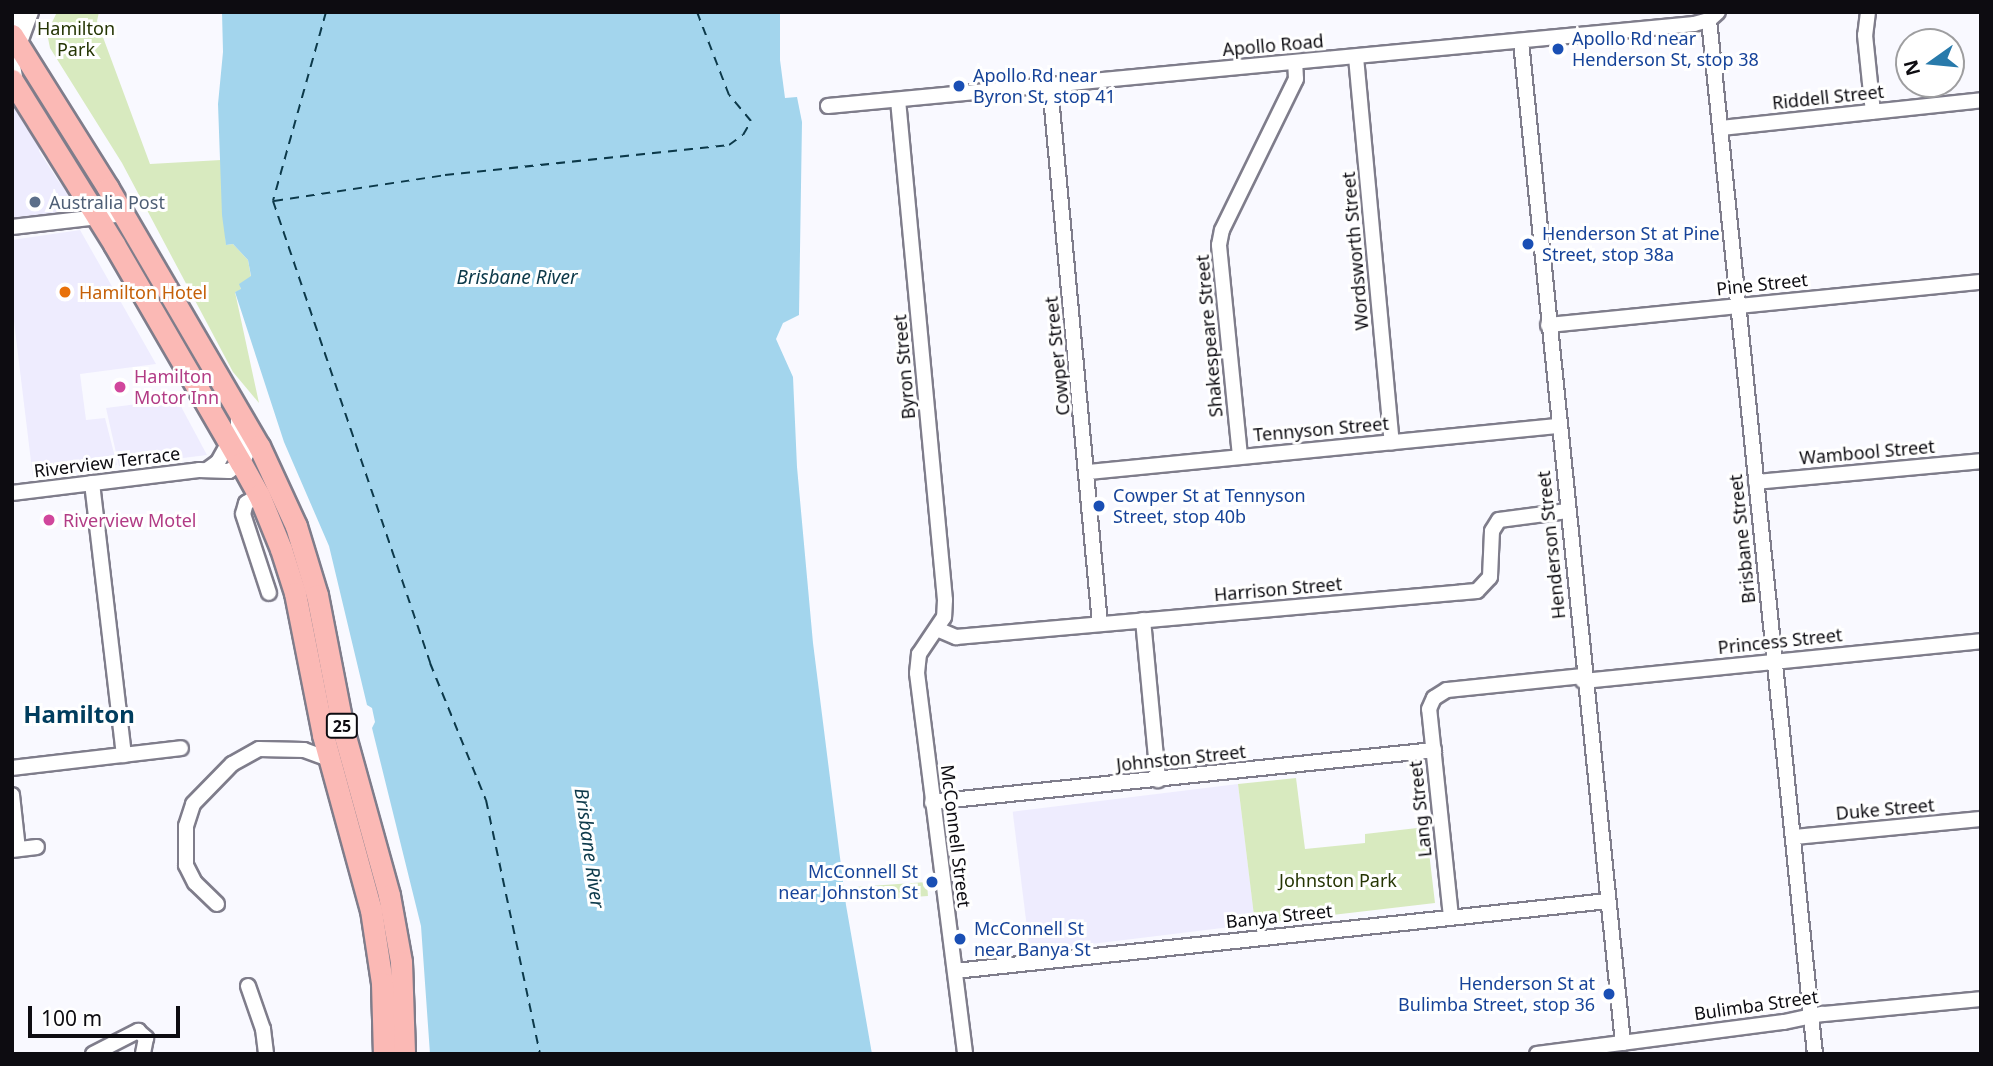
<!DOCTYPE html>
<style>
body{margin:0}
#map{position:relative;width:1993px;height:1066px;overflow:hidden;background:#f9f9ff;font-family:"Noto Sans",sans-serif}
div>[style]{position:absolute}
.built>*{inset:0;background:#eeecfe;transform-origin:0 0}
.green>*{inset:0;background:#d8eabf;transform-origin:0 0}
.water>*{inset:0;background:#a3d5ed}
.ferry>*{height:2px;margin-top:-1px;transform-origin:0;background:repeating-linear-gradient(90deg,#0c394a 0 9px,transparent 0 16px)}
.roads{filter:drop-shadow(2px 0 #7f7d8b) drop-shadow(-2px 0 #7f7d8b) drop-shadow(0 2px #7f7d8b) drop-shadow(0 -2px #7f7d8b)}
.minor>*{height:14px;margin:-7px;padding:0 7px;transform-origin:7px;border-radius:7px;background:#fff}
.highway>*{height:21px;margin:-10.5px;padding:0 10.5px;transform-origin:10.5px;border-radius:10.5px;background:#fbb9b5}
.dots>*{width:19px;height:19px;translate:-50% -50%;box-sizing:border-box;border:4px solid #fff;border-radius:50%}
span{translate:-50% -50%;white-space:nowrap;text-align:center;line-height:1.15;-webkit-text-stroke:6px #fff;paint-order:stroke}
.shield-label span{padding:2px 5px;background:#fff;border:2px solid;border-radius:5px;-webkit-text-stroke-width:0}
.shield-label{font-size:16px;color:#0d0c11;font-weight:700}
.park-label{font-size:18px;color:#253504}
.transit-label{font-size:18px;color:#164399}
.left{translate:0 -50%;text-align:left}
.right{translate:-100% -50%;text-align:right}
.street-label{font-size:18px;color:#0d0c11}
.service-label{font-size:18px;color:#4e5e75}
.food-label{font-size:18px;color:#c56008}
.hotel-label{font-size:18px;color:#b23c85}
.water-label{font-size:19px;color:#0c394a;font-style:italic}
.district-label{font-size:24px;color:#003d5e;font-weight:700}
.frame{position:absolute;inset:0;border:14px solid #0d0c11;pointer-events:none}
.north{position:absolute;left:1895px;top:28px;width:70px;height:70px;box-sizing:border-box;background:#fff;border:2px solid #9e9ea0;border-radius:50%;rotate:255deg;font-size:19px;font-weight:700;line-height:28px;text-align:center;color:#0d0c11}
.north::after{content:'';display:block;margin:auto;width:24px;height:32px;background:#287aab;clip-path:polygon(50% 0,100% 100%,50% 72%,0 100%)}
.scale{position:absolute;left:28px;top:1006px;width:152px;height:32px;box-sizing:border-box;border:4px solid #0d0c11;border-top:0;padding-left:9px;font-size:21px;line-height:24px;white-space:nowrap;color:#0d0c11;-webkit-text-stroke:5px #fff;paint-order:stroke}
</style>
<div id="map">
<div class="built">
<div style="clip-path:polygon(12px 100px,40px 145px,39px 151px,59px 182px,69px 191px,69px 204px,59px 212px,12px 218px)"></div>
<div style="clip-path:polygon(80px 230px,156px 364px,80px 374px,86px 420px,105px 418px,117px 465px,33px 478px,12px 305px,12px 240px)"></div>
<div style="clip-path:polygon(177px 399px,207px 455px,119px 466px,106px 408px)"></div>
<div style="left:1238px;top:784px;width:141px;height:227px;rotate:83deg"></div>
</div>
<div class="green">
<div style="clip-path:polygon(57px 12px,99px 12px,97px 21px,150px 164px,221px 160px,226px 245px,233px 244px,248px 260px,251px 277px,240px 284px,241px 290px,235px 292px,259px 403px,233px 372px,122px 163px,50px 48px,47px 33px)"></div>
<div style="clip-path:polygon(1296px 778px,1305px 849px,1365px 843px,1365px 834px,1426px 827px,1435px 903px,1255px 924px,1238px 784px)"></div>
<div style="left:927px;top:882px;width:14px;height:83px;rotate:86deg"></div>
</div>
<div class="water">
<div style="clip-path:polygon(222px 12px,780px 12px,780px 60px,785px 98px,797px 97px,802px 122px,799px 315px,783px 323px,776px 339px,793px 377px,797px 467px,813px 643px,846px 905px,872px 1054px,430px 1054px,421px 926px,372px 728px,375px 722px,372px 708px,367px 705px,329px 546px,284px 442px,235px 292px,241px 289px,239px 284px,251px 276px,248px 260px,233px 244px,226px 245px,222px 215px,218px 104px,223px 52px)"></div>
</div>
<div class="ferry">
<div style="left:326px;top:12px;width:196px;rotate:105.7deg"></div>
<div style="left:273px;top:201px;width:488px;rotate:71.2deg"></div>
<div style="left:430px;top:663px;width:148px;rotate:67.8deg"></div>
<div style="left:486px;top:800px;width:260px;rotate:78deg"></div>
<div style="left:274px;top:201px;width:173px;rotate:-8.6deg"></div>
<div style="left:445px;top:175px;width:286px;rotate:-6deg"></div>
<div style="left:729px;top:145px;width:17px;rotate:-36deg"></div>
<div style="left:743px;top:135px;width:16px;rotate:-60deg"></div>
<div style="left:751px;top:121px;width:34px;rotate:-130deg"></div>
<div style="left:729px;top:95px;width:89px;rotate:-111.1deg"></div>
</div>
<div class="roads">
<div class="minor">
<div style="left:1868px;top:12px;width:23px;rotate:97deg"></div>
<div style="left:1865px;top:35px;width:77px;rotate:84.1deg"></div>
<div style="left:1709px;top:20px;width:1039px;rotate:84.15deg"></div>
<div style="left:12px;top:25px;width:14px;rotate:-65deg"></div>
<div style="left:1521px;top:42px;width:1006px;rotate:84.18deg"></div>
<div style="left:19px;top:45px;width:35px;rotate:-70deg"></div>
<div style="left:1356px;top:57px;width:387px;rotate:84.7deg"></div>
<div style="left:12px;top:60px;width:28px;rotate:80deg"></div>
<div style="left:1050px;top:86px;width:540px;rotate:84.69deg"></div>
<div style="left:898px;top:100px;width:502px;rotate:84.63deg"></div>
<div style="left:945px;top:600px;width:17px;rotate:93deg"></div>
<div style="left:944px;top:617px;width:45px;rotate:124deg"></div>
<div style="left:919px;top:654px;width:19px;rotate:96deg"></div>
<div style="left:917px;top:673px;width:384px;rotate:82.8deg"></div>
<div style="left:828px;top:106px;width:870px;rotate:-5.41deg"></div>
<div style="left:1694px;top:24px;width:16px;rotate:-15deg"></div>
<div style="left:1709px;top:20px;width:12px;rotate:-42deg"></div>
<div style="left:1721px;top:128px;width:262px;rotate:-6.1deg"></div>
<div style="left:12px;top:227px;width:113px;rotate:-6.6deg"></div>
<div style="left:1548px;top:325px;width:435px;rotate:-5.7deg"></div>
<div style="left:1240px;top:456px;width:212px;rotate:-95.7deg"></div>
<div style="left:1219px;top:245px;width:15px;rotate:-79deg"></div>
<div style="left:1222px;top:230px;width:168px;rotate:-63.9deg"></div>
<div style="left:1296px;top:79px;width:17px;rotate:-93deg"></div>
<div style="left:207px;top:470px;width:14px;rotate:-36deg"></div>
<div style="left:218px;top:462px;width:23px;rotate:-61deg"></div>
<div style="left:1088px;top:472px;width:472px;rotate:-5.6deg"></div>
<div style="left:1756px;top:482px;width:226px;rotate:-5.3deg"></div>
<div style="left:92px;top:483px;width:274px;rotate:83.3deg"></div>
<div style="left:12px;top:493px;width:188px;rotate:-7deg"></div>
<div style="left:199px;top:470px;width:30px;rotate:2deg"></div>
<div style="left:229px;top:471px;width:14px;rotate:-34deg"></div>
<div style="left:241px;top:463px;width:9px;rotate:-58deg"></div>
<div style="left:246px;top:455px;width:9px;rotate:-96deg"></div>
<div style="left:245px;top:446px;width:15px;rotate:-118deg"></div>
<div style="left:238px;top:433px;width:19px;rotate:-90deg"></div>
<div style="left:259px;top:495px;width:15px;rotate:148deg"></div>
<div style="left:246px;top:503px;width:11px;rotate:105deg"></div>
<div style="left:243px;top:514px;width:83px;rotate:71.8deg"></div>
<div style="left:1143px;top:620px;width:161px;rotate:84.6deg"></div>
<div style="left:937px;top:629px;width:21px;rotate:23deg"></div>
<div style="left:956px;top:637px;width:523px;rotate:-5.05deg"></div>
<div style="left:1477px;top:591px;width:19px;rotate:-47deg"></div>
<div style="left:1490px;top:577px;width:46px;rotate:-87.5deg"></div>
<div style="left:1492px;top:531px;width:13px;rotate:-58deg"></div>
<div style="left:1499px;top:520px;width:69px;rotate:-7.5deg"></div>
<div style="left:1583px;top:681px;width:400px;rotate:-5.7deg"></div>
<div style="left:12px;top:768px;width:170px;rotate:-6.7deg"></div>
<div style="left:12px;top:795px;width:54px;rotate:83.7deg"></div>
<div style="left:932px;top:802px;width:505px;rotate:-5.91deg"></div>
<div style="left:1794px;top:837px;width:188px;rotate:-5.5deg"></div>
<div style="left:12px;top:850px;width:25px;rotate:-7deg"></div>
<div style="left:217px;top:904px;width:30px;rotate:-136deg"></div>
<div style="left:195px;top:883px;width:20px;rotate:-117deg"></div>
<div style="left:186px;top:865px;width:39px;rotate:-90deg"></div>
<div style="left:186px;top:826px;width:23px;rotate:-72deg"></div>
<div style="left:193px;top:804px;width:56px;rotate:-45.7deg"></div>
<div style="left:232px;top:764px;width:31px;rotate:-29deg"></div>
<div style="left:259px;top:749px;width:45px;rotate:1.3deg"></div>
<div style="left:304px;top:750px;width:27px;rotate:20deg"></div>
<div style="left:1451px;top:917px;width:209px;rotate:-96deg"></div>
<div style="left:1429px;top:709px;width:12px;rotate:-66deg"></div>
<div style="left:1434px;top:698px;width:15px;rotate:-32deg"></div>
<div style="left:1447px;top:690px;width:137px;rotate:-5.9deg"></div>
<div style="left:955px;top:971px;width:657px;rotate:-6.12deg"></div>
<div style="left:248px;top:986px;width:46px;rotate:70.8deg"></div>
<div style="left:263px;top:1029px;width:25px;rotate:83deg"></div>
<div style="left:93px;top:1054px;width:51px;rotate:-27.1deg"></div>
<div style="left:138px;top:1031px;width:11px;rotate:41deg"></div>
<div style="left:146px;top:1038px;width:16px;rotate:101deg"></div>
<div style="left:1537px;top:1054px;width:249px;rotate:-7.4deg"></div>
<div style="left:1784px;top:1022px;width:40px;rotate:-12deg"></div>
<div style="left:1823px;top:1014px;width:159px;rotate:-5.4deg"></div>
</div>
<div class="highway">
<div style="left:12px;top:35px;width:181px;rotate:57.9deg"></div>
<div style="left:108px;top:188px;width:299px;rotate:59.7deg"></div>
<div style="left:259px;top:446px;width:88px;rotate:65.2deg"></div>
<div style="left:296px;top:526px;width:72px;rotate:73.1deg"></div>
<div style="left:317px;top:595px;width:136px;rotate:79deg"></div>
<div style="left:343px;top:729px;width:172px;rotate:74.5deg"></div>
<div style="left:389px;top:895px;width:68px;rotate:79.8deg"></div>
<div style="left:401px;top:962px;width:92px;rotate:88.1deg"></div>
<div style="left:12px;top:80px;width:193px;rotate:58.1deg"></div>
<div style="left:114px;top:244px;width:253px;rotate:59.9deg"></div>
<div style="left:241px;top:463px;width:37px;rotate:61deg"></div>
<div style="left:259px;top:495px;width:58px;rotate:67.8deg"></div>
<div style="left:281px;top:549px;width:46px;rotate:72.3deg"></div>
<div style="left:295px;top:593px;width:145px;rotate:78.8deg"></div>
<div style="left:323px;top:735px;width:181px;rotate:74.7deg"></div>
<div style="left:371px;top:910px;width:74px;rotate:81.4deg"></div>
<div style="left:382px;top:983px;width:71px;rotate:88.4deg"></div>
</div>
</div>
<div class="dots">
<div style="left:1558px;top:49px;background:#1a4fb4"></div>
<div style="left:959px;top:86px;background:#1a4fb4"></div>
<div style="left:35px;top:202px;background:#5c6f8a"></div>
<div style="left:1528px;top:244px;background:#1a4fb4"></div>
<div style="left:65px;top:292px;background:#e8710a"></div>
<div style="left:120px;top:387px;background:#d1479c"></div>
<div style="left:1099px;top:506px;background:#1a4fb4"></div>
<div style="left:49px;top:520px;background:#d1479c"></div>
<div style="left:932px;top:882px;background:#1a4fb4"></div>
<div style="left:960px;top:939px;background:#1a4fb4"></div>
<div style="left:1609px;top:994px;background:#1a4fb4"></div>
</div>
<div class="shield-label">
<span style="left:342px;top:726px">25</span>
</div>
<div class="park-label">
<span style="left:76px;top:39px">Hamilton<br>Park</span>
<span style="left:1338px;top:880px">Johnston Park</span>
</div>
<div class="transit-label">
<span class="left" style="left:1572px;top:49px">Apollo Rd near<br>Henderson St, stop 38</span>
<span class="left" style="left:973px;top:86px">Apollo Rd near<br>Byron St, stop 41</span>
<span class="left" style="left:1542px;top:244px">Henderson St at Pine<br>Street, stop 38a</span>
<span class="left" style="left:1113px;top:506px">Cowper St at Tennyson<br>Street, stop 40b</span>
<span class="right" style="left:918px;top:882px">McConnell St<br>near Johnston St</span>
<span class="left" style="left:974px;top:939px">McConnell St<br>near Banya St</span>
<span class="right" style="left:1595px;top:994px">Henderson St at<br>Bulimba Street, stop 36</span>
</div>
<div class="street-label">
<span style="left:1273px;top:45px;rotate:-5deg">Apollo Road</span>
<span style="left:1828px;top:97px;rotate:-6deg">Riddell Street</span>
<span style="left:1355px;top:251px;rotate:-95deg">Wordsworth Street</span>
<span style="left:1762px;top:284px;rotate:-6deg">Pine Street</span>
<span style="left:1209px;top:336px;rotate:-95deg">Shakespeare Street</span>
<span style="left:1057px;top:356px;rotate:-96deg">Cowper Street</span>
<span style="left:904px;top:367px;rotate:-95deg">Byron Street</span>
<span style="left:1321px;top:429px;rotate:-5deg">Tennyson Street</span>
<span style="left:1867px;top:452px;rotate:-5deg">Wambool Street</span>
<span style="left:107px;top:462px;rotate:-7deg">Riverview Terrace</span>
<span style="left:1742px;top:539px;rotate:-96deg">Brisbane Street</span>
<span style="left:1551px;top:545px;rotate:-96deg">Henderson Street</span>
<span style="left:1278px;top:589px;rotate:-5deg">Harrison Street</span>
<span style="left:1780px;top:641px;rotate:-6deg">Princess Street</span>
<span style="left:1181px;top:758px;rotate:-6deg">Johnston Street</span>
<span style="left:1420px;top:809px;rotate:-96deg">Lang Street</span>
<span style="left:1885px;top:809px;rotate:-5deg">Duke Street</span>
<span style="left:956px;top:836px;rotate:83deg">McConnell Street</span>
<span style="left:1279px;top:916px;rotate:-6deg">Banya Street</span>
<span style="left:1756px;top:1005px;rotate:-8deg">Bulimba Street</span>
</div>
<div class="service-label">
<span class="left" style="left:49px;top:202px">Australia Post</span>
</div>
<div class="food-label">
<span class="left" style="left:79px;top:292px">Hamilton Hotel</span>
</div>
<div class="hotel-label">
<span class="left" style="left:134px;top:387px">Hamilton<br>Motor Inn</span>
<span class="left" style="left:63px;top:520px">Riverview Motel</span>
</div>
<div class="water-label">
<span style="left:517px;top:278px">Brisbane River</span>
<span style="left:589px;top:848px;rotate:82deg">Brisbane River</span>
</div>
<div class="district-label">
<span style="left:79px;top:714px">Hamilton</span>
</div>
<div class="frame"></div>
<div class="north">N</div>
<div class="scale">100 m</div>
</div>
